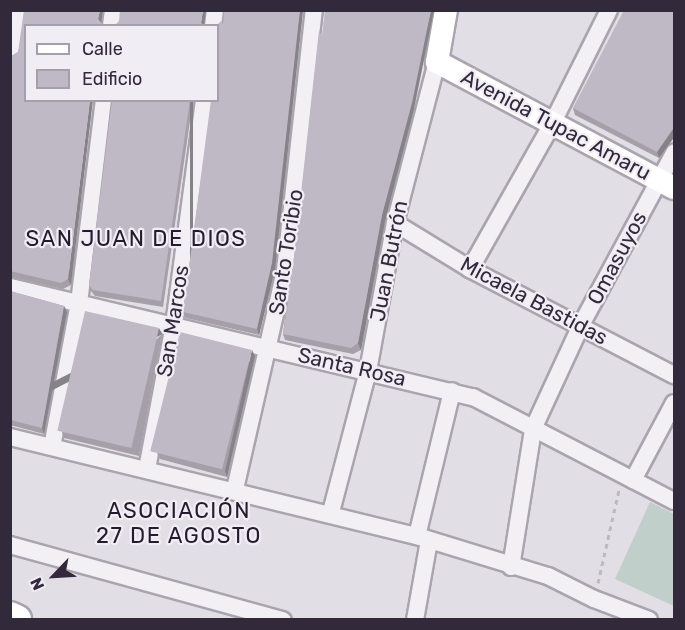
<!DOCTYPE html>
<meta charset="utf-8">
<style>
body{margin:0}
#map{position:relative;width:685px;height:630px;overflow:hidden;background:#e2dee6;font-family:Rubik,sans-serif}
div>[style]{position:absolute}
.green>*{inset:0;background:#c0cfca}
.path>*{height:3px;margin-top:-1.5px;transform-origin:0;background:repeating-linear-gradient(90deg,#bdb8c1 0 4.5px,transparent 0 9px)}
.roads{filter:drop-shadow(2px 0 #aaa4af) drop-shadow(-2px 0 #aaa4af) drop-shadow(0 2px #aaa4af) drop-shadow(0 -2px #aaa4af)}
.street>*{height:16px;margin:-8px;padding:0 8px;transform-origin:8px;border-radius:8px;background:#f3f0f5}
.secondary>*{height:22px;margin:-11px;padding:0 11px;transform-origin:11px;border-radius:11px;background:#fff}
.highway>*{height:30px;margin:-15px;padding:0 15px;transform-origin:15px;border-radius:15px;background:#fff}
.wall>*{inset:0;background:#a49fa9}
.shaded-wall>*{inset:0;background:#86828a;transform-origin:0 0}
.building>*{inset:0;background:#bfb9c5;transform-origin:0 0}
span{translate:-50% -50%;white-space:nowrap;text-align:center;line-height:1.15;-webkit-text-stroke:4.5px #f0edf4;paint-order:stroke}
.street-label{font-size:21px;color:#32293b}
.neighbourhood-label{font-size:22px;color:#241b2c;letter-spacing:1.5px}
.frame{position:absolute;inset:0;border:12px solid #32293b;pointer-events:none}
.legend{position:absolute;left:24px;top:24px;width:195px;height:78px;box-sizing:border-box;background:#f0edf4;border:2px solid #a49faa;margin:0;padding:8px 10px;list-style:none;font-size:18px;color:#32293b}
.legend li{display:flex;align-items:center;gap:12px;height:30px}
.legend b{width:30px;border:2px solid #a49faa}
.north{position:absolute;left:24px;top:546px;width:60px;height:60px;-webkit-text-stroke:4px #f0edf4;paint-order:stroke;rotate:245deg;font-size:16px;font-weight:700;line-height:24px;text-align:center;color:#32293b}
.north::after{content:'';display:block;margin:auto;width:21px;height:27px;background:#32293b;clip-path:polygon(50% 0,100% 100%,50% 72%,0 100%)}
</style>
<div id="map">
<div class="green">
<div style="clip-path:polygon(650px 502px,674px 514px,674px 606px,615px 579px)"></div>
</div>
<div class="path">
<div style="left:598px;top:583px;width:95px;rotate:-77.3deg"></div>
</div>
<div class="roads">
<div class="street">
<div style="left:111px;top:26px;width:16px;rotate:-83deg"></div>
<div style="left:213px;top:26px;width:16px;rotate:-83deg"></div>
<div style="left:10px;top:56px;width:47px;rotate:-81.3deg"></div>
<div style="left:395px;top:223px;width:88px;rotate:31.5deg"></div>
<div style="left:470px;top:269px;width:230px;rotate:27.5deg"></div>
<div style="left:470px;top:269px;width:167px;rotate:-60.5deg"></div>
<div style="left:552px;top:124px;width:127px;rotate:-63.4deg"></div>
<div style="left:10px;top:287px;width:476px;rotate:13.4deg"></div>
<div style="left:473px;top:397px;width:226px;rotate:27.4deg"></div>
<div style="left:10px;top:437px;width:419px;rotate:13.7deg"></div>
<div style="left:417px;top:536px;width:137px;rotate:17deg"></div>
<div style="left:548px;top:576px;width:51px;rotate:26.6deg"></div>
<div style="left:594px;top:599px;width:59px;rotate:20.9deg"></div>
<div style="left:52px;top:447px;width:147px;rotate:-79.4deg"></div>
<div style="left:79px;top:303px;width:205px;rotate:-83deg"></div>
<div style="left:147px;top:469px;width:147px;rotate:-79.4deg"></div>
<div style="left:174px;top:325px;width:227px;rotate:-82.4deg"></div>
<div style="left:633px;top:480px;width:87px;rotate:-62deg"></div>
<div style="left:235px;top:489px;width:224px;rotate:-77.1deg"></div>
<div style="left:285px;top:271px;width:263px;rotate:-83.7deg"></div>
<div style="left:331px;top:512px;width:146px;rotate:-75.3deg"></div>
<div style="left:368px;top:371px;width:150px;rotate:-79.7deg"></div>
<div style="left:395px;top:223px;width:166px;rotate:-75.4deg"></div>
<div style="left:417px;top:536px;width:149px;rotate:-76.4deg"></div>
<div style="left:10px;top:545px;width:283px;rotate:15.4deg"></div>
<div style="left:511px;top:567px;width:140px;rotate:-80.9deg"></div>
<div style="left:533px;top:429px;width:115px;rotate:-65.2deg"></div>
<div style="left:581px;top:325px;width:196px;rotate:-61.6deg"></div>
<div style="left:415px;top:620px;width:80px;rotate:-80deg"></div>
</div>
<div class="secondary">
<div style="left:446px;top:10px;width:53px;rotate:99.8deg"></div>
<div style="left:437px;top:62px;width:268px;rotate:28deg"></div>
</div>
<div class="highway">
<div style="left:10px;top:617px;width:7px;rotate:27deg"></div>
</div>
</div>
<div class="wall">
<div style="clip-path:polygon(224px 10px,303px 10px,275px 269px,259px 335px,186px 318px,183px 312px)"></div>
<div style="clip-path:polygon(675px 10px,675px 136px,659px 158px,575px 115px,573px 108px)"></div>
<div style="clip-path:polygon(26px 26px,71px 285px,63px 289px,12px 277px,10px 278px,10px 57px,18px 52px)"></div>
<div style="clip-path:polygon(322px 36px,414px 109px,385px 221px,361px 350px,353px 354px,285px 340px,283px 334px,286px 309px,285px 304px,293px 266px)"></div>
<div style="clip-path:polygon(111px 100px,193px 100px,163px 307px,95px 296px,91px 291px,89px 285px)"></div>
<div style="clip-path:polygon(10px 291px,64px 306px,67px 312px,44px 434px,10px 425px)"></div>
<div style="clip-path:polygon(162px 334px,139px 456px,64px 438px,62px 432px)"></div>
<div style="clip-path:polygon(255px 356px,227px 477px,160px 459px,157px 453px)"></div>
</div>
<div class="shaded-wall">
<div style="clip-path:polygon(100px 10px,103px 10px,101px 25px,98px 19px)"></div>
<div style="clip-path:polygon(203px 10px,206px 10px,204px 26px,201px 23px)"></div>
<div style="clip-path:polygon(300px 10px,303px 10px,275px 269px,259px 335px,257px 329px)"></div>
<div style="clip-path:polygon(431px 10px,434px 10px,414px 109px,385px 221px,361px 350px,358px 343px,382px 215px)"></div>
<div style="clip-path:polygon(90px 100px,93px 100px,71px 285px,68px 279px)"></div>
<div style="left:190px;top:100px;width:3px;height:203px"></div>
<div style="clip-path:polygon(675px 126px,675px 136px,659px 158px,657px 152px)"></div>
<div style="clip-path:polygon(64px 306px,67px 312px,44px 434px,42px 428px)"></div>
<div style="left:159px;top:328px;width:7px;height:124px;rotate:63deg"></div>
<div style="clip-path:polygon(252px 350px,255px 356px,227px 477px,225px 471px)"></div>
</div>
<div class="building">
<div style="clip-path:polygon(24px 10px,100px 10px,98px 19px,104px 26px,26px 26px,26px 100px,90px 100px,68px 279px,61px 283px,10px 271px,10px 57px,18px 52px)"></div>
<div style="clip-path:polygon(120px 10px,203px 10px,201px 23px,204px 26px,114px 26px,119px 21px)"></div>
<div style="clip-path:polygon(224px 10px,300px 10px,272px 263px,257px 329px,183px 312px,211px 100px,218px 100px,218px 26px,216px 26px,221px 21px,223px 24px)"></div>
<div style="clip-path:polygon(325px 10px,431px 10px,412px 103px,382px 215px,358px 343px,351px 348px,283px 334px,288px 301px,285px 304px,293px 266px,319px 30px,322px 36px)"></div>
<div style="clip-path:polygon(624px 10px,675px 10px,675px 126px,657px 152px,573px 108px)"></div>
<div style="clip-path:polygon(112px 100px,190px 100px,161px 301px,93px 290px,89px 285px)"></div>
<div style="clip-path:polygon(10px 291px,64px 306px,42px 428px,10px 420px)"></div>
<div style="left:85px;top:311px;width:76px;height:123px;rotate:13deg"></div>
<div style="left:180px;top:332px;width:74px;height:123px;rotate:14deg"></div>
</div>
<div class="street-label">
<span style="left:556px;top:125px;rotate:28deg">Avenida Tupac Amaru</span>
<span style="left:286px;top:252px;rotate:-81deg">Santo Toribio</span>
<span style="left:617px;top:258px;rotate:-62deg">Omasuyos</span>
<span style="left:389px;top:261px;rotate:-79deg">Juan Butrón</span>
<span style="left:534px;top:301px;rotate:28deg">Micaela Bastidas</span>
<span style="left:173px;top:321px;rotate:-81deg">San Marcos</span>
<span style="left:352px;top:367px;rotate:13deg">Santa Rosa</span>
</div>
<div class="neighbourhood-label">
<span style="left:136px;top:239px">SAN JUAN DE DIOS</span>
<span style="left:179px;top:523px">ASOCIACIÓN<br>27 DE AGOSTO</span>
</div>
<div class="frame"></div>
<ul class="legend">
<li><b style="height:8px;background:#fff"></b>Calle</li>
<li><b style="height:16px;background:#bfb9c5"></b>Edificio</li>
</ul>
<div class="north">N</div>
</div>
